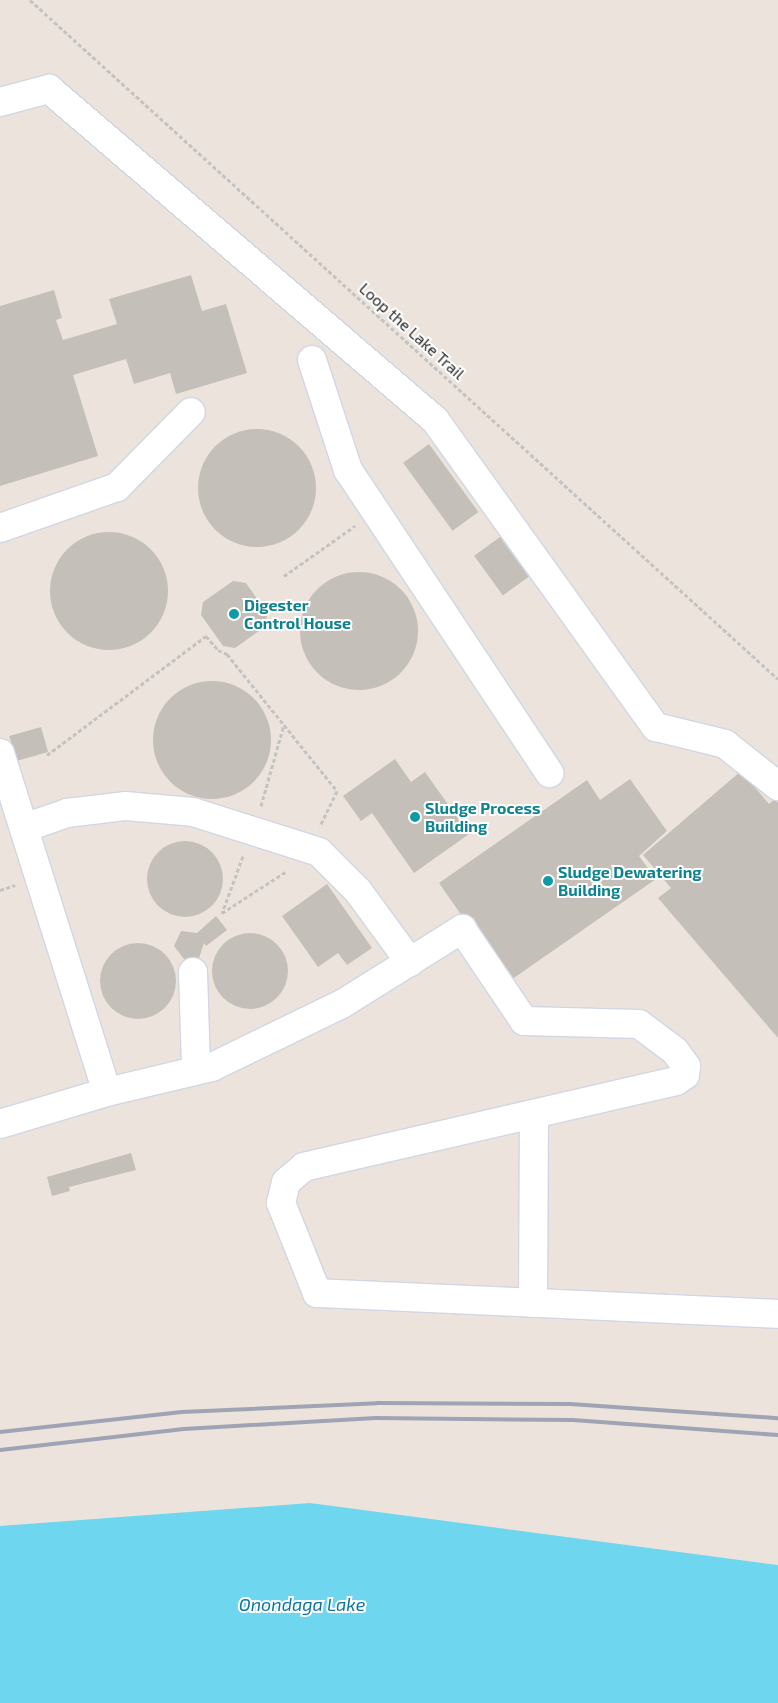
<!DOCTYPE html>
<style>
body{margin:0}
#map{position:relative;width:778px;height:1703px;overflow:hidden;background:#ece4dc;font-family:"Exo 2",sans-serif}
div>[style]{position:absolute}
.water>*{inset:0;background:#6ed6ef}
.building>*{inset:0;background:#c4bfb8;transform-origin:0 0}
.round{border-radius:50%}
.path>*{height:3px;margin-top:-1.5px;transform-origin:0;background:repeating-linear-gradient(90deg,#c3c3c3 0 4px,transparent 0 6.5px)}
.roads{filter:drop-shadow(1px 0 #d1d6e3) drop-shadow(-1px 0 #d1d6e3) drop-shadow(0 1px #d1d6e3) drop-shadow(0 -1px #d1d6e3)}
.minor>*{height:28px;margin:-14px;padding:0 14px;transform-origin:14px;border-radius:14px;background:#fff}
.rail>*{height:4px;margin:-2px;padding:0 2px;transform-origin:2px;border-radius:2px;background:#9fa4b5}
.dots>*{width:14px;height:14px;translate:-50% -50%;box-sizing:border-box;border:2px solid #fff;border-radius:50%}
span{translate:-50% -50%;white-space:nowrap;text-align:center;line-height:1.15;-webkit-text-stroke:4px #fff;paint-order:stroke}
.street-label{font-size:16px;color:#2a2a2a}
.culture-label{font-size:16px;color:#0d838f;font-weight:700}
.left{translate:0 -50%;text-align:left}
.water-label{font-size:18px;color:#0d759c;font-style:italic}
</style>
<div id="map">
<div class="water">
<div style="clip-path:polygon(310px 1503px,778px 1565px,778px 1703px,0 1703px,0 1526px)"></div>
</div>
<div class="building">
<div style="clip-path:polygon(191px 275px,202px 311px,226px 304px,247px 373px,176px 394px,170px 373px,134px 384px,126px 359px,73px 375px,98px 456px,0 486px,0 306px,54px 290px,62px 318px,56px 320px,63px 340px,117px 324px,109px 299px)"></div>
<div class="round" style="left:198px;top:429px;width:118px;height:118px"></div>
<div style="left:429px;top:444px;width:84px;height:32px;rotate:54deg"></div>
<div class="round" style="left:50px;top:532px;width:118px;height:118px"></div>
<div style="left:500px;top:537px;width:49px;height:32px;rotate:54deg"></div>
<div class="round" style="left:300px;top:572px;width:118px;height:118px"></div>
<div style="clip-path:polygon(233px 581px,246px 583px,267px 613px,266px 626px,235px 648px,223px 646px,201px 615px,203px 602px)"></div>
<div class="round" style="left:153px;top:681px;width:118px;height:118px"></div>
<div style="left:41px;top:727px;width:26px;height:33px;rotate:74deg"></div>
<div style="clip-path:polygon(395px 759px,411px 782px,425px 772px,469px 834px,414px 873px,372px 813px,361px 821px,343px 796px)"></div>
<div style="clip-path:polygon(741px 771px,769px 804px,775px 799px,778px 803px,778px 1038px,658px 898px,671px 888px,643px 855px)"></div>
<div style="clip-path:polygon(630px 779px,667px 831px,639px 856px,656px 879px,508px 982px,439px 883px,587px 780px,600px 800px)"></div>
<div class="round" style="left:147px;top:841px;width:76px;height:76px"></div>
<div style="clip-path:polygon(327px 884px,372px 948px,347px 965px,338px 953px,318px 967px,282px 916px)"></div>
<div style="clip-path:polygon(216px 916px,227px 930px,206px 946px,204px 943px,199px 958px,184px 959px,174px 946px,181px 931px,197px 933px)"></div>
<div class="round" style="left:212px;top:933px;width:76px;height:76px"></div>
<div class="round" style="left:100px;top:943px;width:76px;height:76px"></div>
<div style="clip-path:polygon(131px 1153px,136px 1170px,69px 1187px,70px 1191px,52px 1196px,47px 1177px)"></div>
</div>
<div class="path">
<div style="left:30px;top:0;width:1010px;rotate:42.23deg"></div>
<div style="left:284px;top:576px;width:87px;rotate:-35.2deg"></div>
<div style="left:47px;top:755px;width:199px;rotate:-36.8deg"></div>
<div style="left:206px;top:636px;width:18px;rotate:49deg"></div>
<div style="left:218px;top:650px;width:10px;rotate:24deg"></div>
<div style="left:227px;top:654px;width:176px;rotate:51.2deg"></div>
<div style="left:337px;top:791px;width:39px;rotate:116deg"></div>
<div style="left:261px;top:806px;width:85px;rotate:-74.3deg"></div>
<div style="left:243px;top:856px;width:61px;rotate:110.2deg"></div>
<div style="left:222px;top:913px;width:77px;rotate:-32.9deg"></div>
<div style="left:0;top:890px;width:16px;rotate:-18deg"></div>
</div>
<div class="roads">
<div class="minor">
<div style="left:0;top:102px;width:51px;rotate:-14.9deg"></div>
<div style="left:49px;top:89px;width:508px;rotate:40.61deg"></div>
<div style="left:435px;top:420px;width:378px;rotate:54.3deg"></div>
<div style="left:656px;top:727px;width:71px;rotate:13.8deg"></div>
<div style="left:725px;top:744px;width:68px;rotate:38.4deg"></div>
<div style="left:312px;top:360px;width:116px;rotate:71.9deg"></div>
<div style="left:348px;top:470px;width:364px;rotate:56.4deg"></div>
<div style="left:0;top:528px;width:124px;rotate:-19.3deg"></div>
<div style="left:117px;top:487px;width:105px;rotate:-45.4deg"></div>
<div style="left:0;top:753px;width:355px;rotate:72.5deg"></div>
<div style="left:24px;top:828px;width:46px;rotate:-19.2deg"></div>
<div style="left:67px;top:813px;width:58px;rotate:-6.9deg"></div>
<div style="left:125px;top:806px;width:68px;rotate:5deg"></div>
<div style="left:193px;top:812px;width:132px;rotate:17.6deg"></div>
<div style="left:319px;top:852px;width:55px;rotate:45deg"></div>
<div style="left:358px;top:891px;width:88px;rotate:53.8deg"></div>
<div style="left:193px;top:972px;width:98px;rotate:88.2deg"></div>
<div style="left:0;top:1124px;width:112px;rotate:-16.7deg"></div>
<div style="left:107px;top:1092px;width:108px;rotate:-13.4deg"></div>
<div style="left:212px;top:1067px;width:144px;rotate:-25.9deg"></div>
<div style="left:342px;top:1004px;width:142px;rotate:-32deg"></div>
<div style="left:462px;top:929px;width:111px;rotate:56deg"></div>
<div style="left:524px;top:1021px;width:115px;rotate:1.5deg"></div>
<div style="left:639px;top:1024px;width:45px;rotate:36.9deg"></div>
<div style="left:675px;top:1051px;width:19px;rotate:54deg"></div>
<div style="left:686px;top:1066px;width:9px;rotate:96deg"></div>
<div style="left:685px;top:1075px;width:11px;rotate:146deg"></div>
<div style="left:676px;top:1081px;width:382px;rotate:167deg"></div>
<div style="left:304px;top:1167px;width:23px;rotate:140deg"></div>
<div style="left:286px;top:1182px;width:22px;rotate:103deg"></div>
<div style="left:281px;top:1203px;width:97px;rotate:68.2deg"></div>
<div style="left:317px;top:1293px;width:461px;rotate:2.6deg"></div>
<div style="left:533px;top:1303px;width:189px;rotate:-89.7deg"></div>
</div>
</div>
<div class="rail">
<div style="left:0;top:1432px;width:183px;rotate:-6.3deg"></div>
<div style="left:182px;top:1412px;width:195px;rotate:-2.6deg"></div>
<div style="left:377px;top:1403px;width:193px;rotate:0.3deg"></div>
<div style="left:570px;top:1404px;width:208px;rotate:3.9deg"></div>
<div style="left:0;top:1450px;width:185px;rotate:-6.5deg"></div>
<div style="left:184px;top:1429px;width:192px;rotate:-3.3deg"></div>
<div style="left:376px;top:1418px;width:197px;rotate:0.6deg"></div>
<div style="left:573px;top:1420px;width:206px;rotate:4.2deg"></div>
</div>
<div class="dots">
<div style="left:234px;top:614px;background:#0f9aa8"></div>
<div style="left:415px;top:817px;background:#0f9aa8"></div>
<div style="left:548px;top:881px;background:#0f9aa8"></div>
</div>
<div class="street-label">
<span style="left:412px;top:331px;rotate:42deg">Loop the Lake Trail</span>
</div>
<div class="culture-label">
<span class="left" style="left:244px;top:614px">Digester<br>Control House</span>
<span class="left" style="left:425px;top:817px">Sludge Process<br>Building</span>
<span class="left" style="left:558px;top:881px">Sludge Dewatering<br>Building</span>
</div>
<div class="water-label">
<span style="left:302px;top:1604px">Onondaga Lake</span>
</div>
</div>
